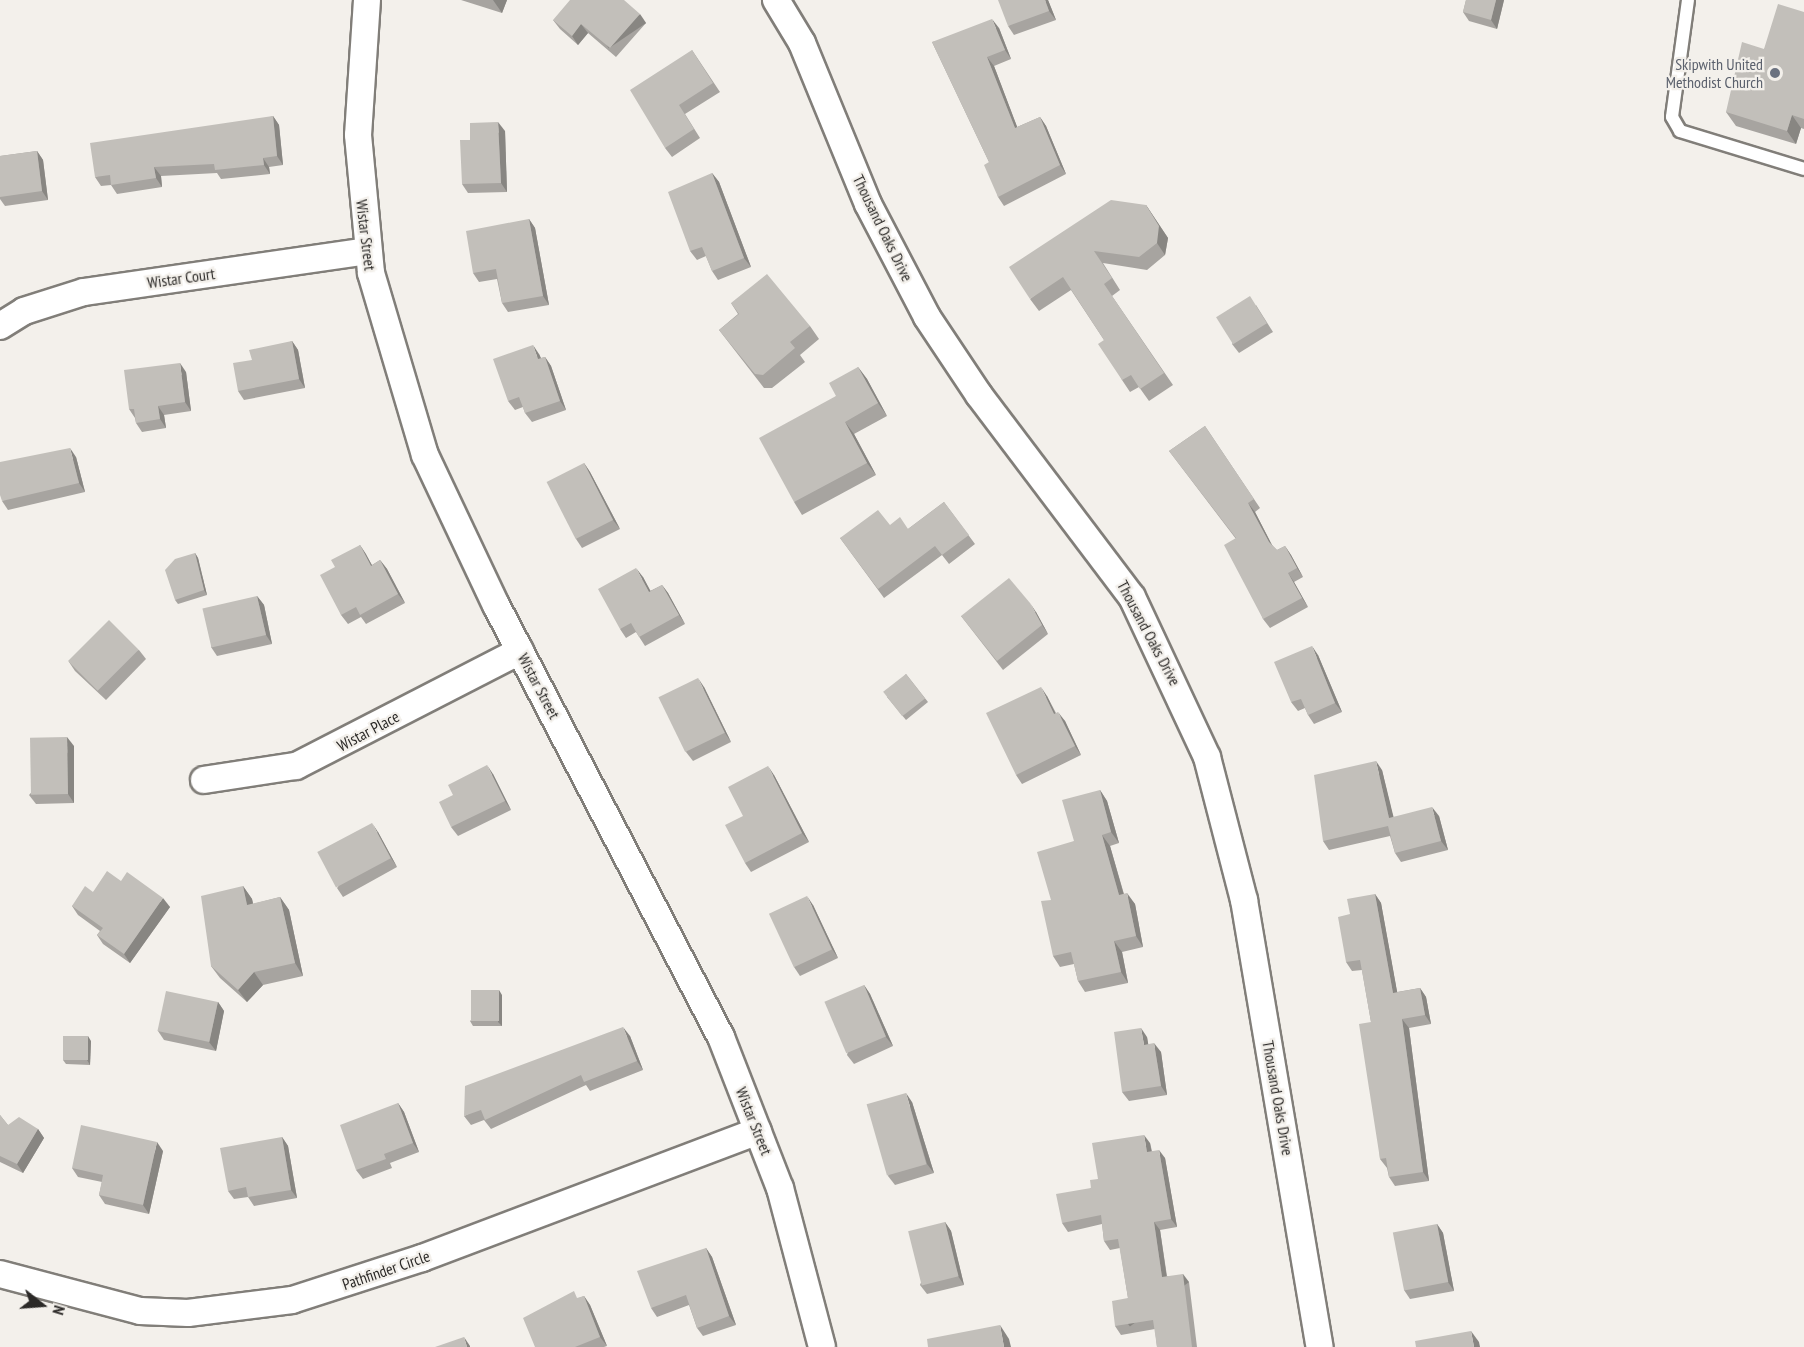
<!DOCTYPE html>
<style>
body{margin:0}
#map{position:relative;width:1804px;height:1347px;overflow:hidden;background:#f3f0eb;font-family:"PT Sans Narrow",sans-serif}
div>[style]{position:absolute}
.roads{filter:drop-shadow(2px 0 #817e79) drop-shadow(-2px 0 #817e79) drop-shadow(0 2px #817e79) drop-shadow(0 -2px #817e79)}
.lane>*{height:12px;margin:-6px;padding:0 6px;transform-origin:6px;border-radius:6px;background:#fff}
.street>*{height:26px;margin:-13px;padding:0 13px;transform-origin:13px;border-radius:13px;background:#fff}
.wall>*{inset:0;background:#a7a4a0}
.shaded-wall>*{inset:0;background:#888682;transform-origin:0 0}
.building>*{inset:0;background:#c2bfba;transform-origin:0 0}
.dots>*{width:16px;height:16px;translate:-50% -50%;box-sizing:border-box;border:3px solid #f3f0eb;border-radius:50%}
span{translate:-50% -50%;white-space:nowrap;text-align:center;line-height:1.15;-webkit-text-stroke:4.5px #f3f0eb;paint-order:stroke}
.worship-label{font-size:16px;color:#5b616d}
.right{translate:-100% -50%;text-align:right}
.street-label{font-size:16px;color:#2b2927}
.north{position:absolute;left:12px;top:1275px;width:60px;height:60px;-webkit-text-stroke:4px #f3f0eb;paint-order:stroke;rotate:107deg;font-size:16px;font-weight:700;line-height:24px;text-align:center;color:#2b2927}
.north::after{content:'';display:block;margin:auto;width:21px;height:27px;background:#2b2927;clip-path:polygon(50% 0,100% 100%,50% 72%,0 100%)}
</style>
<div id="map">
<div class="roads">
<div class="lane">
<div style="left:1688px;top:0;width:118px;rotate:97.8deg"></div>
<div style="left:1672px;top:117px;width:16px;rotate:60deg"></div>
<div style="left:1680px;top:131px;width:130px;rotate:17deg"></div>
</div>
<div class="street">
<div style="left:367px;top:0;width:135px;rotate:93.8deg"></div>
<div style="left:358px;top:135px;width:139px;rotate:84.6deg"></div>
<div style="left:371px;top:273px;width:190px;rotate:73.5deg"></div>
<div style="left:425px;top:455px;width:166px;rotate:64.7deg"></div>
<div style="left:496px;top:605px;width:487px;rotate:62.5deg"></div>
<div style="left:721px;top:1037px;width:162px;rotate:68.7deg"></div>
<div style="left:780px;top:1188px;width:164px;rotate:75.2deg"></div>
<div style="left:776px;top:0;width:50px;rotate:58.8deg"></div>
<div style="left:802px;top:43px;width:174px;rotate:67.7deg"></div>
<div style="left:868px;top:204px;width:127px;rotate:62.4deg"></div>
<div style="left:927px;top:317px;width:94px;rotate:56.3deg"></div>
<div style="left:979px;top:395px;width:253px;rotate:52.9deg"></div>
<div style="left:1132px;top:597px;width:177px;rotate:64.9deg"></div>
<div style="left:1207px;top:757px;width:148px;rotate:75.5deg"></div>
<div style="left:1244px;top:900px;width:453px;rotate:80.4deg"></div>
<div style="left:0;top:326px;width:28px;rotate:-32deg"></div>
<div style="left:24px;top:311px;width:63px;rotate:-17.6deg"></div>
<div style="left:84px;top:292px;width:287px;rotate:-8.2deg"></div>
<div style="left:204px;top:780px;width:93px;rotate:-8.7deg"></div>
<div style="left:296px;top:766px;width:252px;rotate:-27.2deg"></div>
<div style="left:0;top:1274px;width:145px;rotate:14.8deg"></div>
<div style="left:140px;top:1311px;width:48px;rotate:2.4deg"></div>
<div style="left:188px;top:1313px;width:105px;rotate:-7.1deg"></div>
<div style="left:292px;top:1300px;width:137px;rotate:-17.9deg"></div>
<div style="left:422px;top:1258px;width:359px;rotate:-20.7deg"></div>
</div>
</div>
<div class="wall">
<div style="clip-path:polygon(461px 0,507px 0,502px 13px)"></div>
<div style="clip-path:polygon(1048px 0,1056px 20px,1014px 35px,1008px 26px)"></div>
<div style="clip-path:polygon(1466px 0,1504px 0,1497px 29px,1469px 21px,1463px 12px)"></div>
<div style="clip-path:polygon(1804px 12px,1804px 129px,1801px 128px,1796px 144px,1736px 126px,1726px 112px,1764px 49px)"></div>
<div style="clip-path:polygon(553px 20px,646px 23px,616px 57px,588px 33px,578px 45px,560px 29px)"></div>
<div style="clip-path:polygon(999px 28px,1011px 59px,994px 66px,1017px 127px,1040px 117px,1046px 126px,1066px 174px,1004px 206px,998px 197px,989px 162px,932px 42px)"></div>
<div style="clip-path:polygon(692px 50px,720px 92px,685px 114px,700px 138px,672px 157px,665px 148px)"></div>
<div style="clip-path:polygon(273px 116px,279px 125px,283px 165px,269px 167px,270px 174px,221px 179px,217px 173px,161px 176px,162px 187px,117px 194px,111px 185px,101px 186px,95px 177px)"></div>
<div style="clip-path:polygon(505px 131px,507px 192px,468px 193px,462px 184px,470px 140px)"></div>
<div style="clip-path:polygon(37px 151px,43px 160px,48px 200px,5px 206px,0 199px,0 156px)"></div>
<div style="clip-path:polygon(712px 173px,719px 182px,751px 267px,718px 280px,712px 271px,706px 256px,697px 260px,690px 251px)"></div>
<div style="clip-path:polygon(1146px 205px,1168px 238px,1165px 255px,1147px 270px,1103px 263px,1120px 290px,1112px 296px,1173px 385px,1149px 401px,1139px 387px,1130px 392px,1122px 380px,1104px 340px,1071px 290px,1039px 311px,1030px 299px)"></div>
<div style="clip-path:polygon(529px 219px,535px 228px,549px 305px,508px 312px,502px 303px,497px 279px,479px 282px,473px 273px)"></div>
<div style="clip-path:polygon(731px 303px,810px 326px,819px 339px,800px 355px,805px 362px,772px 388px,764px 388px,719px 330px,738px 314px)"></div>
<div style="clip-path:polygon(1256px 305px,1273px 332px,1239px 353px,1232px 344px)"></div>
<div style="clip-path:polygon(292px 341px,298px 350px,305px 388px,244px 400px,238px 391px,252px 360px)"></div>
<div style="clip-path:polygon(539px 354px,541px 358px,545px 357px,551px 366px,566px 410px,532px 422px,525px 413px,523px 407px,515px 410px,508px 401px)"></div>
<div style="clip-path:polygon(858px 367px,867px 379px,887px 416px,854px 434px,876px 475px,802px 515px,794px 502px,836px 396px)"></div>
<div style="clip-path:polygon(186px 372px,191px 411px,164px 415px,166px 428px,142px 432px,136px 423px,135px 418px,129px 409px)"></div>
<div style="clip-path:polygon(1205px 426px,1260px 508px,1255px 512px,1272px 545px,1277px 550px,1285px 546px,1291px 555px,1303px 577px,1294px 582px,1308px 607px,1270px 628px,1263px 619px,1236px 539px,1169px 451px)"></div>
<div style="clip-path:polygon(76px 457px,85px 492px,8px 510px,2px 501px)"></div>
<div style="clip-path:polygon(584px 463px,590px 472px,620px 529px,582px 548px,576px 539px)"></div>
<div style="clip-path:polygon(944px 502px,975px 544px,949px 564px,942px 555px,884px 598px,840px 538px,890px 525px,908px 529px)"></div>
<div style="clip-path:polygon(360px 545px,372px 565px,380px 560px,387px 569px,405px 603px,366px 624px,361px 617px,348px 624px,341px 615px,335px 567px)"></div>
<div style="clip-path:polygon(195px 553px,198px 558px,207px 595px,178px 604px,175px 600px)"></div>
<div style="clip-path:polygon(643px 577px,650px 591px,662px 585px,668px 593px,685px 624px,645px 646px,636px 632px,626px 638px,620px 629px)"></div>
<div style="clip-path:polygon(257px 596px,264px 605px,272px 644px,217px 656px,211px 647px)"></div>
<div style="clip-path:polygon(1036px 612px,1048px 634px,1003px 670px,961px 616px)"></div>
<div style="clip-path:polygon(139px 650px,146px 659px,106px 700px,75px 671px,69px 662px)"></div>
<div style="clip-path:polygon(1318px 655px,1342px 712px,1314px 724px,1308px 715px,1305px 708px,1298px 711px,1291px 702px)"></div>
<div style="clip-path:polygon(906px 674px,928px 702px,906px 720px,887px 697px)"></div>
<div style="clip-path:polygon(704px 687px,731px 742px,693px 761px,686px 752px)"></div>
<div style="clip-path:polygon(1047px 696px,1056px 713px,1065px 721px,1081px 755px,1022px 784px,1016px 775px)"></div>
<div style="clip-path:polygon(74px 746px,74px 803px,36px 804px,29px 795px)"></div>
<div style="clip-path:polygon(1382px 770px,1393px 817px,1439px 816px,1448px 850px,1401px 862px,1395px 853px,1390px 836px,1329px 850px,1323px 841px)"></div>
<div style="clip-path:polygon(493px 774px,511px 810px,458px 836px,451px 827px)"></div>
<div style="clip-path:polygon(774px 775px,809px 842px,751px 872px,745px 863px,743px 816px)"></div>
<div style="clip-path:polygon(1100px 790px,1107px 801px,1119px 843px,1110px 846px,1124px 894px,1135px 904px,1143px 947px,1122px 952px,1128px 983px,1085px 992px,1078px 981px,1074px 964px,1060px 967px,1053px 956px,1051px 900px,1074px 841px)"></div>
<div style="clip-path:polygon(378px 832px,397px 867px,343px 897px,337px 888px)"></div>
<div style="clip-path:polygon(121px 881px,170px 907px,130px 963px,103px 944px,97px 935px,100px 931px,78px 915px,72px 906px,93px 892px)"></div>
<div style="clip-path:polygon(243px 886px,252px 899px,253px 904px,280px 897px,289px 910px,303px 976px,263px 985px,247px 1002px,220px 978px,211px 966px)"></div>
<div style="clip-path:polygon(1375px 894px,1381px 903px,1397px 992px,1420px 988px,1426px 997px,1431px 1024px,1409px 1028px,1429px 1181px,1395px 1186px,1389px 1177px,1387px 1168px,1380px 1159px,1371px 1022px,1362px 970px,1352px 971px,1346px 962px,1350px 914px)"></div>
<div style="clip-path:polygon(813px 905px,838px 958px,800px 976px,794px 967px)"></div>
<div style="clip-path:polygon(864px 985px,870px 994px,893px 1046px,854px 1064px,847px 1055px)"></div>
<div style="clip-path:polygon(502px 995px,502px 1026px,473px 1026px,470px 1021px)"></div>
<div style="clip-path:polygon(218px 1002px,224px 1011px,216px 1051px,164px 1040px,158px 1031px)"></div>
<div style="clip-path:polygon(630px 1036px,643px 1070px,590px 1091px,586px 1085px,491px 1129px,484px 1120px,471px 1125px,464px 1116px)"></div>
<div style="clip-path:polygon(1147px 1037px,1148px 1044px,1161px 1052px,1167px 1095px,1129px 1101px,1122px 1092px)"></div>
<div style="clip-path:polygon(91px 1041px,90px 1065px,66px 1064px,63px 1060px)"></div>
<div style="clip-path:polygon(912px 1102px,934px 1173px,895px 1185px,888px 1176px)"></div>
<div style="clip-path:polygon(398px 1103px,404px 1112px,419px 1152px,390px 1163px,392px 1168px,363px 1179px,356px 1170px)"></div>
<div style="clip-path:polygon(0 1115px,8px 1125px,38px 1129px,44px 1138px,23px 1173px,0 1162px)"></div>
<div style="clip-path:polygon(282px 1137px,288px 1146px,297px 1198px,254px 1206px,248px 1197px,234px 1199px,228px 1191px)"></div>
<div style="clip-path:polygon(1150px 1143px,1152px 1151px,1165px 1158px,1177px 1227px,1160px 1230px,1167px 1276px,1189px 1282px,1197px 1347px,1157px 1347px,1155px 1329px,1121px 1335px,1115px 1326px,1128px 1298px,1120px 1248px,1110px 1250px,1104px 1241px,1102px 1224px,1068px 1232px,1062px 1223px,1098px 1179px)"></div>
<div style="clip-path:polygon(163px 1151px,149px 1214px,105px 1204px,99px 1195px,102px 1182px,78px 1177px,72px 1168px)"></div>
<div style="clip-path:polygon(945px 1222px,951px 1231px,964px 1285px,927px 1294px,920px 1285px)"></div>
<div style="clip-path:polygon(1437px 1224px,1443px 1233px,1454px 1291px,1410px 1299px,1404px 1290px)"></div>
<div style="clip-path:polygon(706px 1248px,712px 1257px,736px 1325px,703px 1336px,697px 1328px,689px 1305px,657px 1317px,651px 1308px)"></div>
<div style="clip-path:polygon(584px 1296px,590px 1305px,607px 1346px,604px 1347px,535px 1347px,579px 1298px)"></div>
</div>
<div class="shaded-wall">
<div style="clip-path:polygon(493px 0,507px 0,502px 13px)"></div>
<div style="clip-path:polygon(1045px 0,1048px 0,1056px 20px,1049px 11px)"></div>
<div style="clip-path:polygon(1496px 0,1504px 0,1497px 29px,1491px 20px)"></div>
<div style="left:640px;top:14px;width:11px;height:45px;rotate:56deg"></div>
<div style="clip-path:polygon(992px 19px,999px 28px,1011px 59px,1005px 50px)"></div>
<div style="clip-path:polygon(581px 24px,588px 33px,578px 45px,572px 36px)"></div>
<div style="clip-path:polygon(987px 57px,994px 66px,1021px 137px,1015px 128px)"></div>
<div style="clip-path:polygon(1792px 115px,1801px 128px,1796px 144px,1787px 131px)"></div>
<div style="clip-path:polygon(273px 116px,279px 125px,283px 165px,277px 156px)"></div>
<div style="clip-path:polygon(1040px 117px,1046px 126px,1066px 174px,1060px 165px)"></div>
<div style="clip-path:polygon(498px 122px,505px 131px,507px 192px,501px 183px)"></div>
<div style="clip-path:polygon(37px 151px,43px 160px,48px 200px,42px 191px)"></div>
<div style="clip-path:polygon(263px 158px,269px 167px,270px 174px,264px 165px)"></div>
<div style="clip-path:polygon(154px 167px,161px 176px,162px 187px,156px 178px)"></div>
<div style="clip-path:polygon(712px 173px,719px 182px,751px 267px,744px 258px)"></div>
<div style="clip-path:polygon(1146px 205px,1168px 238px,1165px 255px,1157px 243px)"></div>
<div style="clip-path:polygon(529px 219px,535px 228px,549px 305px,543px 296px)"></div>
<div style="clip-path:polygon(292px 341px,298px 350px,305px 388px,299px 379px)"></div>
<div style="clip-path:polygon(533px 345px,539px 354px,545px 368px,538px 359px)"></div>
<div style="clip-path:polygon(545px 357px,551px 366px,566px 410px,560px 401px)"></div>
<div style="clip-path:polygon(180px 363px,186px 372px,191px 411px,185px 402px)"></div>
<div style="clip-path:polygon(858px 367px,867px 379px,887px 416px,878px 403px)"></div>
<div style="clip-path:polygon(158px 406px,164px 415px,166px 428px,160px 419px)"></div>
<div style="clip-path:polygon(845px 422px,854px 434px,876px 475px,867px 463px)"></div>
<div style="clip-path:polygon(70px 448px,76px 457px,85px 492px,79px 483px)"></div>
<div style="clip-path:polygon(584px 463px,590px 472px,620px 529px,613px 520px)"></div>
<div style="clip-path:polygon(1248px 503px,1255px 512px,1275px 551px,1269px 542px)"></div>
<div style="clip-path:polygon(360px 545px,366px 554px,377px 575px,371px 566px)"></div>
<div style="clip-path:polygon(1285px 546px,1291px 555px,1303px 577px,1297px 568px)"></div>
<div style="clip-path:polygon(195px 553px,198px 558px,207px 595px,204px 590px)"></div>
<div style="clip-path:polygon(380px 560px,387px 569px,405px 603px,398px 594px)"></div>
<div style="clip-path:polygon(636px 568px,643px 577px,656px 601px,649px 592px)"></div>
<div style="clip-path:polygon(1288px 573px,1294px 582px,1308px 607px,1302px 598px)"></div>
<div style="clip-path:polygon(662px 585px,668px 593px,685px 624px,679px 615px)"></div>
<div style="clip-path:polygon(257px 596px,264px 605px,272px 644px,266px 635px)"></div>
<div style="clip-path:polygon(1030px 603px,1036px 612px,1048px 634px,1042px 625px)"></div>
<div style="clip-path:polygon(1312px 646px,1318px 655px,1342px 712px,1335px 703px)"></div>
<div style="clip-path:polygon(698px 678px,704px 687px,731px 742px,725px 733px)"></div>
<div style="clip-path:polygon(1041px 687px,1047px 696px,1060px 723px,1054px 714px)"></div>
<div style="clip-path:polygon(1058px 712px,1065px 721px,1081px 755px,1075px 746px)"></div>
<div style="clip-path:polygon(67px 737px,74px 746px,74px 803px,68px 794px)"></div>
<div style="clip-path:polygon(1376px 761px,1382px 770px,1396px 827px,1389px 818px)"></div>
<div style="clip-path:polygon(487px 765px,493px 774px,511px 810px,505px 801px)"></div>
<div style="clip-path:polygon(768px 766px,774px 775px,809px 842px,802px 833px)"></div>
<div style="clip-path:polygon(1100px 790px,1107px 801px,1119px 843px,1111px 832px)"></div>
<div style="clip-path:polygon(1432px 807px,1439px 816px,1448px 850px,1441px 841px)"></div>
<div style="clip-path:polygon(372px 823px,378px 832px,397px 867px,391px 858px)"></div>
<div style="clip-path:polygon(1102px 835px,1110px 846px,1127px 906px,1119px 895px)"></div>
<div style="clip-path:polygon(243px 886px,252px 899px,256px 917px,247px 905px)"></div>
<div style="clip-path:polygon(1127px 893px,1135px 904px,1143px 947px,1136px 936px)"></div>
<div style="clip-path:polygon(1375px 894px,1381px 903px,1399px 1002px,1393px 993px)"></div>
<div style="clip-path:polygon(807px 896px,813px 905px,838px 958px,832px 949px)"></div>
<div style="clip-path:polygon(280px 897px,289px 910px,303px 976px,295px 963px)"></div>
<div style="clip-path:polygon(163px 898px,170px 907px,130px 963px,124px 954px)"></div>
<div style="clip-path:polygon(1114px 941px,1122px 952px,1128px 983px,1121px 972px)"></div>
<div style="clip-path:polygon(254px 972px,263px 985px,247px 1002px,238px 990px)"></div>
<div style="clip-path:polygon(864px 985px,870px 994px,893px 1046px,886px 1037px)"></div>
<div style="clip-path:polygon(1420px 988px,1426px 997px,1431px 1024px,1425px 1015px)"></div>
<div style="clip-path:polygon(499px 990px,502px 995px,502px 1026px,498px 1022px)"></div>
<div style="clip-path:polygon(218px 1002px,224px 1011px,216px 1051px,209px 1042px)"></div>
<div style="clip-path:polygon(1402px 1019px,1409px 1028px,1429px 1181px,1423px 1172px)"></div>
<div style="clip-path:polygon(623px 1027px,630px 1036px,643px 1070px,637px 1061px)"></div>
<div style="clip-path:polygon(1141px 1028px,1147px 1037px,1150px 1054px,1144px 1045px)"></div>
<div style="clip-path:polygon(88px 1036px,91px 1041px,90px 1065px,87px 1060px)"></div>
<div style="clip-path:polygon(1154px 1043px,1161px 1052px,1167px 1095px,1161px 1086px)"></div>
<div style="clip-path:polygon(906px 1093px,912px 1102px,934px 1173px,927px 1164px)"></div>
<div style="clip-path:polygon(398px 1103px,404px 1112px,419px 1152px,413px 1143px)"></div>
<div style="clip-path:polygon(38px 1129px,44px 1138px,23px 1173px,17px 1164px)"></div>
<div style="clip-path:polygon(1144px 1135px,1150px 1143px,1153px 1161px,1147px 1152px)"></div>
<div style="clip-path:polygon(282px 1137px,288px 1146px,297px 1198px,291px 1190px)"></div>
<div style="clip-path:polygon(157px 1142px,163px 1151px,149px 1214px,143px 1205px)"></div>
<div style="clip-path:polygon(1159px 1150px,1165px 1158px,1177px 1227px,1171px 1219px)"></div>
<div style="clip-path:polygon(945px 1222px,951px 1231px,964px 1285px,958px 1276px)"></div>
<div style="clip-path:polygon(1154px 1222px,1160px 1230px,1168px 1286px,1162px 1277px)"></div>
<div style="clip-path:polygon(1437px 1224px,1443px 1233px,1454px 1291px,1448px 1282px)"></div>
<div style="clip-path:polygon(706px 1248px,712px 1257px,736px 1325px,729px 1316px)"></div>
<div style="left:1183px;top:1274px;width:10px;height:74px;rotate:53deg"></div>
<div style="clip-path:polygon(584px 1296px,590px 1305px,607px 1346px,600px 1337px)"></div>
<div style="clip-path:polygon(1000px 1325px,1009px 1339px,1011px 1347px,1004px 1347px)"></div>
<div style="clip-path:polygon(1471px 1331px,1479px 1342px,1480px 1347px,1474px 1347px)"></div>
<div style="clip-path:polygon(464px 1337px,470px 1346px,470px 1347px,467px 1347px)"></div>
</div>
<div class="building">
<div style="clip-path:polygon(570px 0,624px 0,640px 14px,610px 48px,581px 24px,572px 36px,553px 20px)"></div>
<div style="clip-path:polygon(998px 0,1045px 0,1049px 11px,1008px 26px)"></div>
<div style="clip-path:polygon(1466px 0,1496px 0,1491px 20px,1463px 12px)"></div>
<div style="clip-path:polygon(1778px 4px,1804px 12px,1804px 119px,1792px 115px,1787px 131px,1726px 112px,1742px 42px,1764px 49px)"></div>
<div style="clip-path:polygon(992px 19px,1005px 50px,987px 57px,1015px 128px,1040px 117px,1060px 165px,998px 197px,984px 165px,989px 162px,932px 42px)"></div>
<div style="clip-path:polygon(692px 50px,713px 83px,679px 105px,694px 129px,665px 148px,630px 90px)"></div>
<div style="clip-path:polygon(273px 116px,277px 156px,263px 158px,264px 165px,215px 170px,214px 164px,154px 167px,156px 178px,111px 185px,110px 175px,95px 177px,90px 143px)"></div>
<div style="clip-path:polygon(498px 122px,501px 183px,462px 184px,460px 140px,470px 140px,470px 123px)"></div>
<div style="clip-path:polygon(37px 151px,42px 191px,0 197px,0 156px)"></div>
<div style="clip-path:polygon(712px 173px,744px 258px,712px 271px,702px 247px,690px 251px,668px 192px)"></div>
<div style="clip-path:polygon(1111px 200px,1146px 205px,1159px 226px,1157px 243px,1139px 257px,1094px 251px,1112px 278px,1104px 284px,1164px 373px,1140px 389px,1131px 375px,1122px 380px,1098px 344px,1104px 340px,1063px 277px,1030px 299px,1009px 267px)"></div>
<div style="clip-path:polygon(529px 219px,543px 296px,502px 303px,496px 269px,473px 273px,466px 231px)"></div>
<div style="clip-path:polygon(767px 274px,810px 326px,790px 342px,795px 348px,763px 375px,755px 374px,719px 330px,739px 314px,731px 303px)"></div>
<div style="left:1250px;top:296px;width:32px;height:40px;rotate:58deg"></div>
<div style="clip-path:polygon(292px 341px,299px 379px,238px 391px,233px 363px,252px 360px,249px 350px)"></div>
<div style="clip-path:polygon(533px 345px,538px 359px,545px 357px,560px 401px,525px 413px,519px 397px,508px 401px,493px 359px)"></div>
<div style="clip-path:polygon(180px 363px,185px 402px,158px 406px,160px 419px,136px 423px,134px 409px,129px 409px,124px 370px)"></div>
<div style="clip-path:polygon(858px 367px,878px 403px,845px 422px,867px 463px,794px 502px,759px 438px,836px 396px,829px 383px)"></div>
<div style="clip-path:polygon(1205px 426px,1254px 499px,1248px 503px,1269px 542px,1277px 550px,1285px 546px,1297px 568px,1288px 573px,1302px 598px,1263px 619px,1224px 545px,1236px 538px,1169px 451px)"></div>
<div style="clip-path:polygon(70px 448px,79px 483px,2px 501px,0 495px,0 462px)"></div>
<div style="left:584px;top:463px;width:64px;height:42px;rotate:63deg"></div>
<div style="clip-path:polygon(944px 502px,969px 535px,942px 555px,935px 546px,878px 589px,840px 538px,878px 510px,890px 525px,900px 517px,908px 529px)"></div>
<div style="clip-path:polygon(360px 545px,371px 566px,380px 560px,398px 594px,360px 615px,356px 607px,341px 615px,320px 575px,335px 567px,331px 560px)"></div>
<div style="clip-path:polygon(195px 553px,204px 590px,175px 600px,165px 570px,175px 559px)"></div>
<div style="clip-path:polygon(636px 568px,649px 592px,662px 585px,679px 615px,639px 637px,631px 623px,620px 629px,598px 589px)"></div>
<div style="clip-path:polygon(1009px 578px,1030px 603px,1042px 625px,997px 661px,961px 616px)"></div>
<div style="left:257px;top:596px;width:40px;height:56px;rotate:77deg"></div>
<div style="left:109px;top:620px;width:42px;height:58px;rotate:45deg"></div>
<div style="clip-path:polygon(1312px 646px,1335px 703px,1308px 715px,1301px 699px,1291px 702px,1274px 662px)"></div>
<div style="left:906px;top:674px;width:31px;height:29px;rotate:52deg"></div>
<div style="left:698px;top:678px;width:61px;height:44px;rotate:64deg"></div>
<div style="clip-path:polygon(1041px 687px,1054px 714px,1058px 712px,1075px 746px,1016px 775px,986px 713px)"></div>
<div style="left:67px;top:737px;width:57px;height:37px;rotate:89deg"></div>
<div style="clip-path:polygon(1376px 761px,1389px 818px,1432px 807px,1441px 841px,1395px 853px,1388px 826px,1323px 841px,1314px 775px)"></div>
<div style="clip-path:polygon(487px 765px,505px 801px,451px 827px,439px 802px,453px 795px,448px 785px)"></div>
<div style="clip-path:polygon(768px 766px,802px 833px,745px 863px,725px 825px,743px 816px,728px 787px)"></div>
<div style="clip-path:polygon(1100px 790px,1111px 832px,1102px 835px,1119px 895px,1127px 893px,1136px 936px,1114px 941px,1121px 972px,1078px 981px,1071px 952px,1053px 956px,1041px 901px,1051px 900px,1037px 852px,1074px 841px,1062px 800px)"></div>
<div style="left:372px;top:823px;width:40px;height:62px;rotate:62deg"></div>
<div style="clip-path:polygon(107px 871px,121px 881px,127px 872px,163px 898px,124px 954px,97px 935px,103px 928px,72px 906px,85px 886px,93px 892px)"></div>
<div style="clip-path:polygon(243px 886px,247px 905px,280px 897px,295px 963px,254px 972px,238px 990px,211px 966px,201px 896px)"></div>
<div style="clip-path:polygon(1375px 894px,1393px 993px,1420px 988px,1425px 1015px,1402px 1019px,1423px 1172px,1389px 1177px,1386px 1158px,1380px 1159px,1359px 1024px,1371px 1022px,1360px 960px,1346px 962px,1338px 917px,1350px 914px,1347px 899px)"></div>
<div style="left:807px;top:896px;width:59px;height:42px;rotate:65deg"></div>
<div style="left:864px;top:985px;width:56px;height:43px;rotate:67deg"></div>
<div style="left:471px;top:990px;width:28px;height:31px"></div>
<div style="left:166px;top:991px;width:53px;height:41px;rotate:12deg"></div>
<div style="clip-path:polygon(623px 1027px,637px 1061px,584px 1082px,581px 1075px,485px 1120px,481px 1110px,464px 1116px,465px 1086px)"></div>
<div style="clip-path:polygon(1141px 1028px,1144px 1045px,1154px 1043px,1161px 1086px,1122px 1092px,1114px 1032px)"></div>
<div style="left:63px;top:1036px;width:25px;height:24px"></div>
<div style="left:906px;top:1093px;width:74px;height:41px;rotate:74deg"></div>
<div style="clip-path:polygon(398px 1103px,413px 1143px,384px 1154px,386px 1159px,356px 1170px,340px 1125px)"></div>
<div style="clip-path:polygon(0 1115px,8px 1125px,19px 1117px,38px 1129px,17px 1164px,0 1156px)"></div>
<div style="clip-path:polygon(81px 1125px,157px 1142px,143px 1205px,99px 1195px,103px 1175px,72px 1168px)"></div>
<div style="clip-path:polygon(1144px 1135px,1147px 1152px,1159px 1150px,1171px 1219px,1154px 1222px,1162px 1277px,1183px 1274px,1192px 1347px,1157px 1347px,1153px 1320px,1115px 1326px,1112px 1301px,1128px 1298px,1118px 1239px,1104px 1241px,1101px 1215px,1062px 1223px,1056px 1194px,1091px 1188px,1090px 1180px,1098px 1179px,1092px 1143px)"></div>
<div style="clip-path:polygon(282px 1137px,291px 1190px,248px 1197px,246px 1187px,228px 1191px,220px 1148px)"></div>
<div style="left:945px;top:1222px;width:56px;height:38px;rotate:76deg"></div>
<div style="left:1437px;top:1224px;width:59px;height:45px;rotate:79deg"></div>
<div style="clip-path:polygon(706px 1248px,729px 1316px,697px 1328px,686px 1295px,651px 1308px,637px 1271px)"></div>
<div style="clip-path:polygon(574px 1291px,577px 1298px,584px 1296px,600px 1337px,575px 1347px,535px 1347px,523px 1318px)"></div>
<div style="clip-path:polygon(1000px 1325px,1004px 1347px,928px 1347px,927px 1339px)"></div>
<div style="clip-path:polygon(1471px 1331px,1474px 1347px,1416px 1347px,1415px 1341px)"></div>
<div style="clip-path:polygon(464px 1337px,467px 1347px,435px 1347px)"></div>
</div>
<div class="dots">
<div style="left:1775px;top:73px;background:#6b7280"></div>
</div>
<div class="worship-label">
<span class="right" style="left:1763px;top:73px">Skipwith United<br>Methodist Church</span>
</div>
<div class="street-label">
<span style="left:883px;top:228px;rotate:64deg">Thousand Oaks Drive</span>
<span style="left:366px;top:235px;rotate:83deg">Wistar Street</span>
<span style="left:181px;top:278px;rotate:-8deg">Wistar Court</span>
<span style="left:1149px;top:633px;rotate:62deg">Thousand Oaks Drive</span>
<span style="left:539px;top:686px;rotate:62deg">Wistar Street</span>
<span style="left:368px;top:731px;rotate:-28deg">Wistar Place</span>
<span style="left:1278px;top:1098px;rotate:80deg">Thousand Oaks Drive</span>
<span style="left:754px;top:1121px;rotate:68deg">Wistar Street</span>
<span style="left:386px;top:1270px;rotate:-19deg">Pathfinder Circle</span>
</div>
<div class="north">N</div>
</div>
